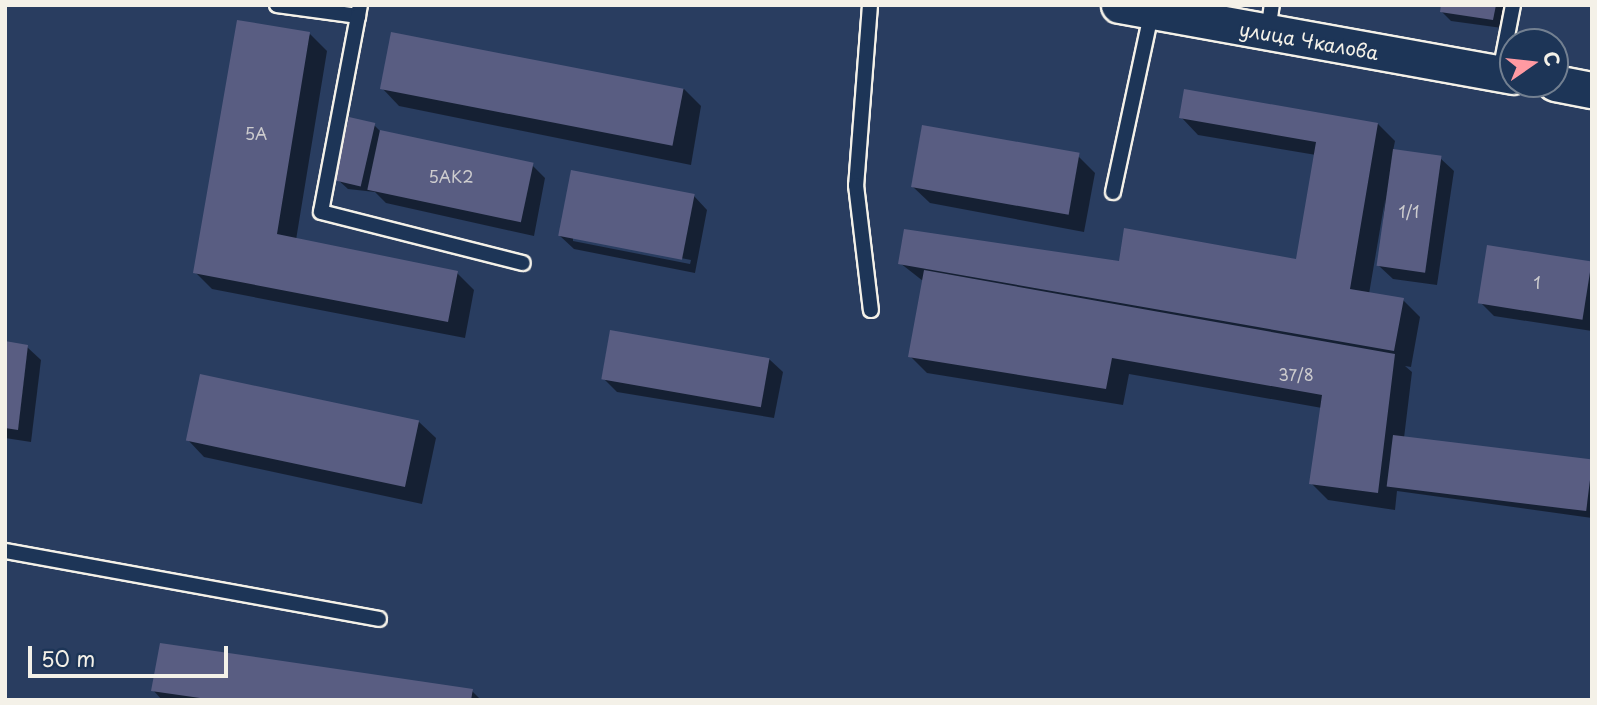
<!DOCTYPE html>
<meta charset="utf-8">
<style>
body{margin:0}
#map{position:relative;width:1597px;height:705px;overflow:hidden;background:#293d60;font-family:"Playpen Sans",sans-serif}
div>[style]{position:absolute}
.shadow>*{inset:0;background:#0007}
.building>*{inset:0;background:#595d82;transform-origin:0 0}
.roads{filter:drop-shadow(2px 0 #f4f1e8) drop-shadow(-2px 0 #f4f1e8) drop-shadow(0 2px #f4f1e8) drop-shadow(0 -2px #f4f1e8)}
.service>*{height:14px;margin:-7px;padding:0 7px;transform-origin:7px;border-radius:7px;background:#1d3557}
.tertiary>*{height:35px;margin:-17.5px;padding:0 17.5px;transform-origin:17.5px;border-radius:17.5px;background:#1d3557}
span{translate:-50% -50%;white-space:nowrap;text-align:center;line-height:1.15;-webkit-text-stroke:5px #1d3557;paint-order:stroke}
.number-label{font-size:16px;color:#cdccce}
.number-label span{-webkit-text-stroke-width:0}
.street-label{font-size:19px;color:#f4f1e8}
.frame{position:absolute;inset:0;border:7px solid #f4f1e8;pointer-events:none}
.north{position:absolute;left:1499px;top:28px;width:70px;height:70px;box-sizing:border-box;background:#1d3557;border:2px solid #738091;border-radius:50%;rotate:76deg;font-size:19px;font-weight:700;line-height:28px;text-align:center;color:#f4f1e8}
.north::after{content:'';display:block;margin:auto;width:24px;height:32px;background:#ff9aa2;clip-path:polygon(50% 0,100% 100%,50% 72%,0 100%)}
.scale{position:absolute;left:28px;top:646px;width:200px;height:32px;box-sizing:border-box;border:4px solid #f4f1e8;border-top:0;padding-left:9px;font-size:21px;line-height:24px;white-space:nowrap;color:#f4f1e8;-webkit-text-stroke:5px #1d3557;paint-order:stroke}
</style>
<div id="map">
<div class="shadow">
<div style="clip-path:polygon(1443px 5px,1506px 5px,1502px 28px,1451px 21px,1442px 12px)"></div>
<div style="clip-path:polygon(310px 34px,327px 51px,296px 240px,457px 273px,474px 290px,465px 338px,212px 289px,195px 272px)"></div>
<div style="clip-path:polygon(382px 88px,684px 89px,701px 106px,691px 165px,399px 106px)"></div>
<div style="clip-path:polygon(1181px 117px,1378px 124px,1395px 141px,1393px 151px,1440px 158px,1454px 171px,1437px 285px,1393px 279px,1379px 266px,1385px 200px,1369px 294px,1403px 300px,1420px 317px,1411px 367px,1405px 366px,1412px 372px,1404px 438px,1592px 462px,1592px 518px,1397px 491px,1395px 510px,1328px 500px,1311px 483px,1322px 408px,1129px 374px,1123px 405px,927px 373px,910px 356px,923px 281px,900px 263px,1297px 261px,1316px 155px,1198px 135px)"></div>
<div style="clip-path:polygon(374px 125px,382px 133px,532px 165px,545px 178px,534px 236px,386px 203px,375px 192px,348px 189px,338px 180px)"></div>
<div style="clip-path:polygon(1078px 156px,1095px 173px,1084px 232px,930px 203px,912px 186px)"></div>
<div style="clip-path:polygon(evenodd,694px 196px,707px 210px,695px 273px,574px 249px,560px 236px,694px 196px,573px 237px,691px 260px,690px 264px,573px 241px,573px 237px)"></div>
<div style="clip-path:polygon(1592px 262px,1592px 331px,1494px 316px,1480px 302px)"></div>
<div style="clip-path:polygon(5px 343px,27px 347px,41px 360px,31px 442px,5px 438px)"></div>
<div style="clip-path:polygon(769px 359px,783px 372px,774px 418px,617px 392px,604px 379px)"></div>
<div style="clip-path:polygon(418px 421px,436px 438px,422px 504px,204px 457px,187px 439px)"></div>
<div style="clip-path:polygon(153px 690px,472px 691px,481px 700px,162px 700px)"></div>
</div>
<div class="building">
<div style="clip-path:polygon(1441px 5px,1496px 5px,1493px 20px,1440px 12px)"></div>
<div style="clip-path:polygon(237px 20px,310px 32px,277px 234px,458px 271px,448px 322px,193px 273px)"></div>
<div style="left:391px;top:32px;width:298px;height:58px;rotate:11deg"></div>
<div style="clip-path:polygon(1184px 89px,1378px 123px,1350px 289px,1404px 298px,1394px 351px,898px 264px,904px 229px,1119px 261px,1124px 228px,1296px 259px,1316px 142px,1179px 118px)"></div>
<div style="left:349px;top:117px;width:27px;height:65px;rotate:13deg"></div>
<div style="left:922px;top:125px;width:160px;height:63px;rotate:10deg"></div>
<div style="left:380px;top:130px;width:157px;height:61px;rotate:12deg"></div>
<div style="left:1393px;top:149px;width:49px;height:118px;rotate:8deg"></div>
<div style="left:571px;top:170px;width:126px;height:67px;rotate:11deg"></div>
<div style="left:1487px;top:245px;width:106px;height:59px;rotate:9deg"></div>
<div style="clip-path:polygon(924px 270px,1395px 354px,1378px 493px,1309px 484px,1322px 395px,1112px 358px,1106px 389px,908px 357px)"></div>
<div style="left:610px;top:330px;width:162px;height:50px;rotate:10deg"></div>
<div style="clip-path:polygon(5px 341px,28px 345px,18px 430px,5px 428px)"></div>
<div style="left:200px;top:374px;width:224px;height:68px;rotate:12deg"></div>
<div style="left:1393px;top:435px;width:201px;height:52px;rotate:7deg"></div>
<div style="clip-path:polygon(160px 643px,473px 689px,471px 700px,214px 700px,151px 691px)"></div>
</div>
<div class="roads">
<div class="service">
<div style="left:277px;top:5px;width:82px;rotate:7.7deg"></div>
<div style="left:358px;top:16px;width:11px;rotate:-80deg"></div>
<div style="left:870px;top:5px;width:181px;rotate:94.4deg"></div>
<div style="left:856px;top:185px;width:126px;rotate:83.2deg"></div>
<div style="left:358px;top:16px;width:199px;rotate:100.7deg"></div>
<div style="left:321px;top:212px;width:208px;rotate:14.2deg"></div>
<div style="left:1268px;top:32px;width:27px;rotate:-82deg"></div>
<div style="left:1500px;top:72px;width:68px;rotate:-79deg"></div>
<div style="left:1113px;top:192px;width:186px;rotate:-77.9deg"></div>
<div style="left:5px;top:551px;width:380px;rotate:10.3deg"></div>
</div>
<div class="tertiary">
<div style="left:1119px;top:5px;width:400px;rotate:10.2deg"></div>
<div style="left:1555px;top:83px;width:38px;rotate:11deg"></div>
</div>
</div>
<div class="number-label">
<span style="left:256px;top:133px">5А</span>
<span style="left:451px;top:176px">5АК2</span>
<span style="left:1409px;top:211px">1/1</span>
<span style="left:1537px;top:282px">1</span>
<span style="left:1296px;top:374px">37/8</span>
</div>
<div class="street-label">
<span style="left:1309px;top:41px;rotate:10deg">улица Чкалова</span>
</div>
<div class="frame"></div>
<div class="north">С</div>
<div class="scale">50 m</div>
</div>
